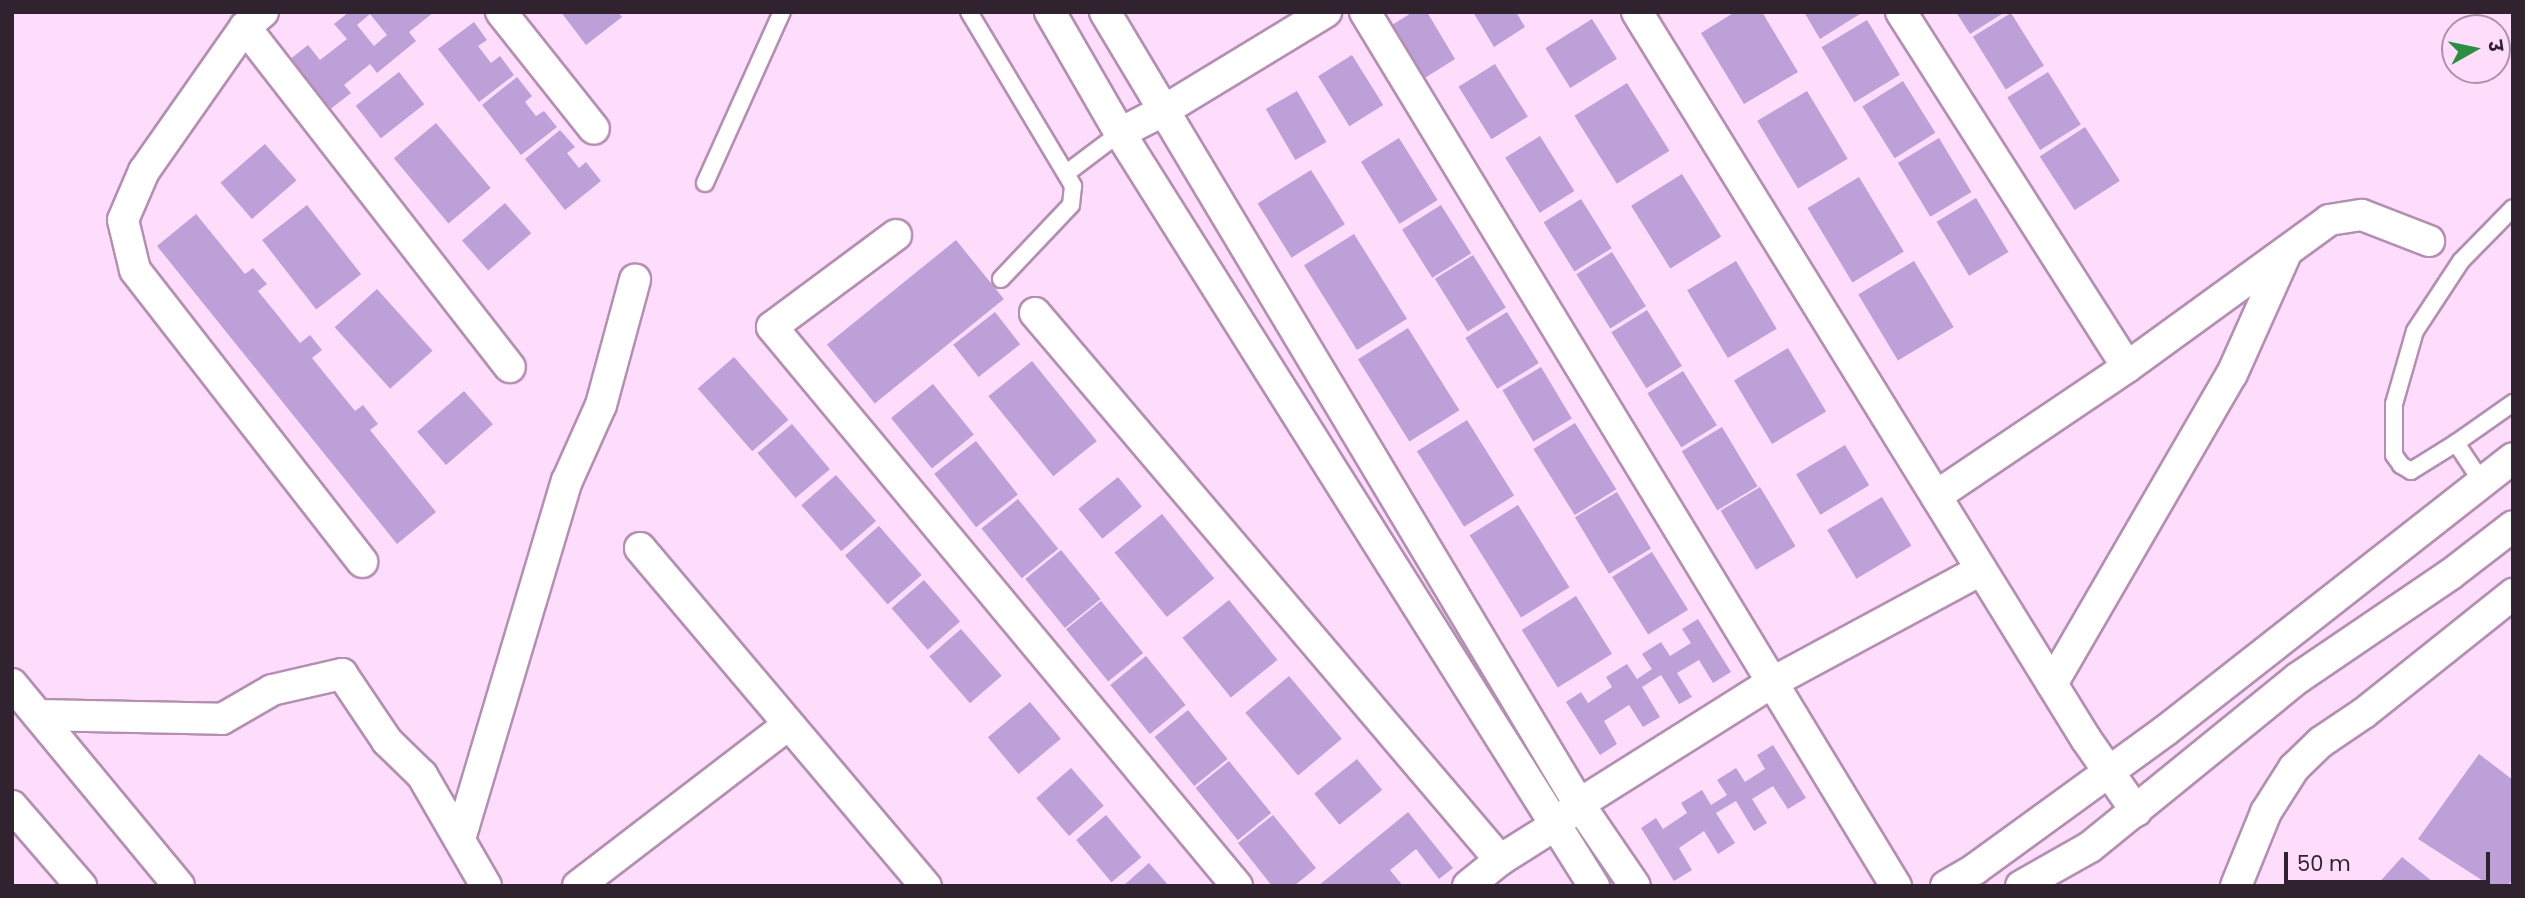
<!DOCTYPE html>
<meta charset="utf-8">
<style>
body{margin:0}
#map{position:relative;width:2525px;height:898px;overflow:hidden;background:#fdddfb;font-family:Poppins,"Noto Sans Devanagari",sans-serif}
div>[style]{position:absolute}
.building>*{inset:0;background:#bea0d9;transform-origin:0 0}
.roads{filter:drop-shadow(2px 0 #b48fb2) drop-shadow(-2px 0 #b48fb2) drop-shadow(0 2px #b48fb2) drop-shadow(0 -2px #b48fb2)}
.service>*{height:16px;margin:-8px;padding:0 8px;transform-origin:8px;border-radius:8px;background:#fff}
.minor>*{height:30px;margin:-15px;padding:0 15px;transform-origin:15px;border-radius:15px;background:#fff}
span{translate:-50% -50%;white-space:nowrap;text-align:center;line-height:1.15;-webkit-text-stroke:5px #fdddfb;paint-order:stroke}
.frame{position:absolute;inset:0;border:14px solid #312230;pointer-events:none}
.north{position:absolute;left:2441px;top:14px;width:70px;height:70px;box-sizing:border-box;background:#fdddfb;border:2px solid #ab92aa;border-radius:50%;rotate:81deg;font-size:19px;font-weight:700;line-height:28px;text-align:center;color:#312230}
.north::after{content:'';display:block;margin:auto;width:24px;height:32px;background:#2a8e43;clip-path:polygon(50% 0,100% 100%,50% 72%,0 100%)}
.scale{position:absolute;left:2284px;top:852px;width:206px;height:32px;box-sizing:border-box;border:4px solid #312230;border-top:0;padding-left:9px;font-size:21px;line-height:24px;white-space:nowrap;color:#312230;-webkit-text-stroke:5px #fdddfb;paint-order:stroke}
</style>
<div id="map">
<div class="building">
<div style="clip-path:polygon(evenodd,349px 12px,434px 12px,409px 32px,416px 41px,377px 73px,370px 64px,344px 85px,351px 93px,328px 111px,289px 60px,308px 45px,320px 60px,347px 39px,334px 24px,349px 12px,370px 14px,387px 35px,374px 46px,357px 25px,370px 14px)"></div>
<div style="clip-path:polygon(561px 12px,618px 12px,622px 17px,586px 45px)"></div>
<div style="clip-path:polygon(1413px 12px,1427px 12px,1455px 59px,1420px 81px,1387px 28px)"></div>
<div style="clip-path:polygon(1473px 12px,1516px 12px,1525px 27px,1494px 47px)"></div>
<div style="clip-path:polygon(1735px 12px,1762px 12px,1798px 72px,1744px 104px,1701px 33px)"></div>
<div style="clip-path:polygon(1804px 12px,1863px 12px,1820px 39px)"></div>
<div style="clip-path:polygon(1956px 12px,2005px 12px,1970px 34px)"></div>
<div style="left:2011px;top:13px;width:62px;height:45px;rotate:58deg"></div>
<div style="left:1592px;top:19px;width:47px;height:55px;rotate:58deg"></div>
<div style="left:1867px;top:20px;width:64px;height:53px;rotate:59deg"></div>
<div style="clip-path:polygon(474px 22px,487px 40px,478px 46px,491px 63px,500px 56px,514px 75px,479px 102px,438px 49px)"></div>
<div style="left:1352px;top:55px;width:59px;height:40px;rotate:58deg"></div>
<div style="left:1495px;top:64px;width:62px;height:43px;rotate:58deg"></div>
<div style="left:399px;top:72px;width:41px;height:55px;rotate:52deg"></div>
<div style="left:2048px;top:72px;width:62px;height:48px;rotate:58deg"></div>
<div style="clip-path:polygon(517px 77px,532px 96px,525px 102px,536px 116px,544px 111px,557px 127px,521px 155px,482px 105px)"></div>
<div style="left:1903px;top:81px;width:61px;height:48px;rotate:58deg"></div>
<div style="left:1627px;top:83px;width:80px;height:62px;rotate:58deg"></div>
<div style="left:1297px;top:91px;width:59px;height:36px;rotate:60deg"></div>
<div style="left:1807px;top:91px;width:79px;height:58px;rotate:59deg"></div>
<div style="left:436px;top:123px;width:85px;height:55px;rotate:50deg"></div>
<div style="left:2085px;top:127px;width:64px;height:54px;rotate:57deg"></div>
<div style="clip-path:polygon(560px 130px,575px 147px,567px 153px,579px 168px,586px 162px,601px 181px,565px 210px,525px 159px)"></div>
<div style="left:1540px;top:136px;width:65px;height:41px;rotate:58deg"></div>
<div style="left:1399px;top:138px;width:73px;height:45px;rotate:58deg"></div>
<div style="left:1939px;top:138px;width:63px;height:48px;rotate:59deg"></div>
<div style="left:265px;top:144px;width:48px;height:59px;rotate:49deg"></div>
<div style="left:1311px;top:170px;width:64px;height:63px;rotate:58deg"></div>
<div style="left:1682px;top:174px;width:74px;height:60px;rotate:58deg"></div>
<div style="left:1859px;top:177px;width:87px;height:60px;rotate:59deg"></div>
<div style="left:1976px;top:198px;width:63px;height:46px;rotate:59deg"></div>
<div style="left:1581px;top:199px;width:58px;height:44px;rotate:58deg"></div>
<div style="left:505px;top:203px;width:40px;height:57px;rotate:49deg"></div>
<div style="left:307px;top:205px;width:88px;height:57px;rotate:52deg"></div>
<div style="left:1441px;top:205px;width:57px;height:46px;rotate:58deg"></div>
<div style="clip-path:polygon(196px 214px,245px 274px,253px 268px,267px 284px,258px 291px,300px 343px,310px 335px,322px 350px,312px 358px,355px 411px,363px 405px,378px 424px,370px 430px,436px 512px,397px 544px,157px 246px)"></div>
<div style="left:1354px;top:234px;width:100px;height:59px;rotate:58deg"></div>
<div style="left:956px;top:240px;width:76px;height:166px;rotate:51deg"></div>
<div style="left:1612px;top:252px;width:64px;height:42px;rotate:58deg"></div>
<div style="left:1473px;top:255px;width:62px;height:45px;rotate:58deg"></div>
<div style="left:1736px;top:261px;width:79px;height:57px;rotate:59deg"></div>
<div style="left:1914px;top:261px;width:77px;height:65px;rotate:59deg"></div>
<div style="left:377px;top:289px;width:83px;height:57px;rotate:48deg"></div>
<div style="left:1647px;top:310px;width:66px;height:42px;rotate:58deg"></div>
<div style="left:995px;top:312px;width:41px;height:53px;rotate:52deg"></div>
<div style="left:1507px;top:312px;width:60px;height:49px;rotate:58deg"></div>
<div style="left:1408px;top:328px;width:97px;height:59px;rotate:58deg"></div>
<div style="left:1788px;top:348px;width:74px;height:63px;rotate:59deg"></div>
<div style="left:734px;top:357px;width:83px;height:48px;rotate:49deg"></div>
<div style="left:1032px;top:361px;width:103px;height:56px;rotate:51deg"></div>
<div style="left:1541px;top:367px;width:60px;height:45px;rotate:59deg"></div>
<div style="left:1683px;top:371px;width:64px;height:42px;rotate:58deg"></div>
<div style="left:933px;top:384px;width:65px;height:54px;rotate:51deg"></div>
<div style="left:464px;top:391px;width:44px;height:62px;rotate:49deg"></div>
<div style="left:1467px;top:420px;width:89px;height:59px;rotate:58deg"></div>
<div style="left:1575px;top:423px;width:78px;height:49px;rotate:58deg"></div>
<div style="left:792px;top:424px;width:59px;height:45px;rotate:50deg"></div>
<div style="left:1722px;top:427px;width:69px;height:47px;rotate:59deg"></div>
<div style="left:976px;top:441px;width:68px;height:53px;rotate:52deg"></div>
<div style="left:1845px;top:445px;width:47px;height:57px;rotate:59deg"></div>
<div style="left:836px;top:475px;width:61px;height:46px;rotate:49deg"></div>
<div style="left:1118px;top:477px;width:38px;height:51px;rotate:51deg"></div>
<div style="left:1760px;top:487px;width:69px;height:46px;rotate:59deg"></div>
<div style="left:1617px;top:492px;width:66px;height:49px;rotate:59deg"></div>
<div style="left:1882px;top:497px;width:57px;height:64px;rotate:59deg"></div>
<div style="left:1018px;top:499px;width:64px;height:47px;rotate:51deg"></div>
<div style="left:1518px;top:505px;width:97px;height:57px;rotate:58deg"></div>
<div style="left:1162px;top:514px;width:83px;height:61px;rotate:51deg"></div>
<div style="left:879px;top:526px;width:65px;height:45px;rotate:49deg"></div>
<div style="left:1061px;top:550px;width:63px;height:46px;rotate:51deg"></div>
<div style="left:1652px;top:552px;width:68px;height:47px;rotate:58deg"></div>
<div style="left:924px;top:580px;width:55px;height:43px;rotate:49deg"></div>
<div style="left:1576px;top:596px;width:68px;height:64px;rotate:58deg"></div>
<div style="left:1229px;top:600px;width:77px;height:60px;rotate:51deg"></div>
<div style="left:1101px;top:601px;width:67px;height:45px;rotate:51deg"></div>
<div style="clip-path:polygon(1698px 619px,1731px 672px,1713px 683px,1699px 660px,1677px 673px,1692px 697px,1679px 704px,1661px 675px,1642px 687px,1660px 717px,1643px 727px,1629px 705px,1604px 721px,1617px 744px,1600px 755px,1566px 702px,1581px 692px,1588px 703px,1612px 687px,1606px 677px,1627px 664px,1637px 679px,1652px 669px,1642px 654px,1661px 642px,1670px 656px,1691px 643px,1682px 629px)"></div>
<div style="left:961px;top:629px;width:62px;height:42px;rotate:49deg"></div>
<div style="left:1146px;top:656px;width:63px;height:46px;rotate:51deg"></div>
<div style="left:1289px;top:676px;width:82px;height:57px;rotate:50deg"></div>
<div style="left:1030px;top:702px;width:48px;height:55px;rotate:50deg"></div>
<div style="left:1188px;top:710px;width:63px;height:43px;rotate:51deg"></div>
<div style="clip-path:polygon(1773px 745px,1806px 798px,1788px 809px,1773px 786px,1752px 799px,1767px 823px,1754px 831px,1736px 801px,1716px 813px,1735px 843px,1718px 854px,1704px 831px,1679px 848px,1692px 870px,1674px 881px,1641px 828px,1656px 818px,1663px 829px,1687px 813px,1681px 803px,1702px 790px,1711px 805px,1727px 795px,1717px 780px,1736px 768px,1745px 782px,1765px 769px,1757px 755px)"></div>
<div style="clip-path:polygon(2479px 754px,2513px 780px,2513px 878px,2508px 886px,2491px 886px,2418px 839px)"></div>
<div style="left:1357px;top:759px;width:40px;height:55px;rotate:51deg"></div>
<div style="left:1229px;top:761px;width:67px;height:43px;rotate:51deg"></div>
<div style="left:1071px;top:768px;width:50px;height:46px;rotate:49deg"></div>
<div style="clip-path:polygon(1408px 812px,1453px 868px,1439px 879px,1416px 849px,1390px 870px,1403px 886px,1318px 886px)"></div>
<div style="left:1106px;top:815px;width:55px;height:39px;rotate:50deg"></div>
<div style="clip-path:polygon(1273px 815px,1316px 868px,1294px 886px,1272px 886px,1238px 843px)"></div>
<div style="clip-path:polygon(2402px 857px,2438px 886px,2376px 886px)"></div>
<div style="clip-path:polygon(1149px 863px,1169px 886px,1123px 886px)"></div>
</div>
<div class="roads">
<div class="service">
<div style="left:969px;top:12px;width:203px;rotate:59.1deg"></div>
<div style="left:1073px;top:186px;width:19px;rotate:96deg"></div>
<div style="left:1071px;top:205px;width:102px;rotate:133.4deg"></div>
<div style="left:1068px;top:172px;width:65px;rotate:-36.9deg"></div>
<div style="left:705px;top:183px;width:188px;rotate:-65.8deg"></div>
<div style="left:2456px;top:443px;width:70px;rotate:-35.1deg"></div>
<div style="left:2482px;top:482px;width:47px;rotate:-123.7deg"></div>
<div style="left:2456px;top:443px;width:53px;rotate:148.1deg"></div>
<div style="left:2411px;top:471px;width:12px;rotate:-149deg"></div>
<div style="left:2401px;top:465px;width:12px;rotate:-125deg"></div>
<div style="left:2394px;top:455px;width:51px;rotate:-90deg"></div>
<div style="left:2394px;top:404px;width:76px;rotate:-74deg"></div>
<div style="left:2415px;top:331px;width:84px;rotate:-56.7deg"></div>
<div style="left:2461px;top:261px;width:74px;rotate:-45.5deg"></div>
</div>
<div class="minor">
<div style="left:263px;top:12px;width:23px;rotate:140deg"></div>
<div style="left:245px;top:27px;width:176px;rotate:125deg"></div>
<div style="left:144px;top:171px;width:53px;rotate:113.2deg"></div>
<div style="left:123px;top:220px;width:51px;rotate:76.5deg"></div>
<div style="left:135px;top:270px;width:370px;rotate:52.1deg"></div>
<div style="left:501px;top:12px;width:149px;rotate:51.5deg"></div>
<div style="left:1050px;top:12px;width:140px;rotate:60deg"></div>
<div style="left:1120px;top:133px;width:890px;rotate:57.81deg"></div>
<div style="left:1105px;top:12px;width:923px;rotate:59.1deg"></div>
<div style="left:1579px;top:804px;width:99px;rotate:55.7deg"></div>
<div style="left:1365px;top:12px;width:1023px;rotate:58.72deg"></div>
<div style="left:1637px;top:12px;width:854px;rotate:58.3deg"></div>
<div style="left:2086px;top:739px;width:88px;rotate:55.2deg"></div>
<div style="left:1901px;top:12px;width:421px;rotate:57.5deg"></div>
<div style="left:245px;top:27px;width:431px;rotate:52.1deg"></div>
<div style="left:1120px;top:133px;width:48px;rotate:-27.1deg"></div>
<div style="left:1163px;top:111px;width:191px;rotate:-31.3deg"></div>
<div style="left:896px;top:235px;width:154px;rotate:143.4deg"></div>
<div style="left:772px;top:327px;width:727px;rotate:50.24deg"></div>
<div style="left:1035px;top:313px;width:718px;rotate:49.63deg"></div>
<div style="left:1936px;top:496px;width:230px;rotate:-34deg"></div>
<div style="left:2127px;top:367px;width:250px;rotate:-36deg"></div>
<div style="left:2329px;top:220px;width:33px;rotate:-9deg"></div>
<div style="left:2362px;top:215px;width:72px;rotate:21.2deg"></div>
<div style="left:640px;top:548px;width:443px;rotate:49.8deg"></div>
<div style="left:12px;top:684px;width:262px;rotate:50.4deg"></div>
<div style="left:2052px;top:684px;width:358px;rotate:-59.9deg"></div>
<div style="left:2232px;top:374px;width:133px;rotate:-65.9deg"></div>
<div style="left:38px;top:715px;width:184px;rotate:1.2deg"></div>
<div style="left:222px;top:719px;width:58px;rotate:-30.1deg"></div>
<div style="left:272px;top:690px;width:72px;rotate:-12.9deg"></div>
<div style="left:342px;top:674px;width:81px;rotate:56.1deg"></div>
<div style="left:387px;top:741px;width:49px;rotate:44.2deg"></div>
<div style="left:422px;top:775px;width:128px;rotate:60deg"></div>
<div style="left:12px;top:806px;width:106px;rotate:49.2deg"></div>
<div style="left:460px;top:839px;width:374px;rotate:-73.4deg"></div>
<div style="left:567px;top:481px;width:83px;rotate:-65.9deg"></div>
<div style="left:601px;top:405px;width:130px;rotate:-74.8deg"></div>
<div style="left:578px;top:886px;width:265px;rotate:-37.5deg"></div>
<div style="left:1468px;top:886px;width:41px;rotate:-39.1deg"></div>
<div style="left:1500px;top:860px;width:64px;rotate:-32.2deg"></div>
<div style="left:1554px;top:826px;width:33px;rotate:-41deg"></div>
<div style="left:1579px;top:804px;width:227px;rotate:-32.2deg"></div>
<div style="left:1771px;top:683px;width:238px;rotate:-28.3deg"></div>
<div style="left:1946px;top:886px;width:34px;rotate:-30deg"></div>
<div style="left:1975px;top:869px;width:235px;rotate:-36deg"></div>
<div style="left:2165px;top:731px;width:442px;rotate:-38.1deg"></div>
<div style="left:2021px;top:886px;width:79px;rotate:-29.5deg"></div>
<div style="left:2090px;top:847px;width:268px;rotate:-39.1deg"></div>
<div style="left:2298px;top:678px;width:185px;rotate:-34.2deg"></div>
<div style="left:2451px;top:574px;width:78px;rotate:-37.7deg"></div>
<div style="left:2236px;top:886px;width:80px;rotate:-67.9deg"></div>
<div style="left:2266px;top:812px;width:52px;rotate:-57.5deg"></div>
<div style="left:2294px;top:768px;width:37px;rotate:-44deg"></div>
<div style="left:2321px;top:742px;width:52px;rotate:-34deg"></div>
<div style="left:2364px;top:713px;width:191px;rotate:-38.6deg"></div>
</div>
</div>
<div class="frame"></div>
<div class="north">उ</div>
<div class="scale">50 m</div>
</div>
